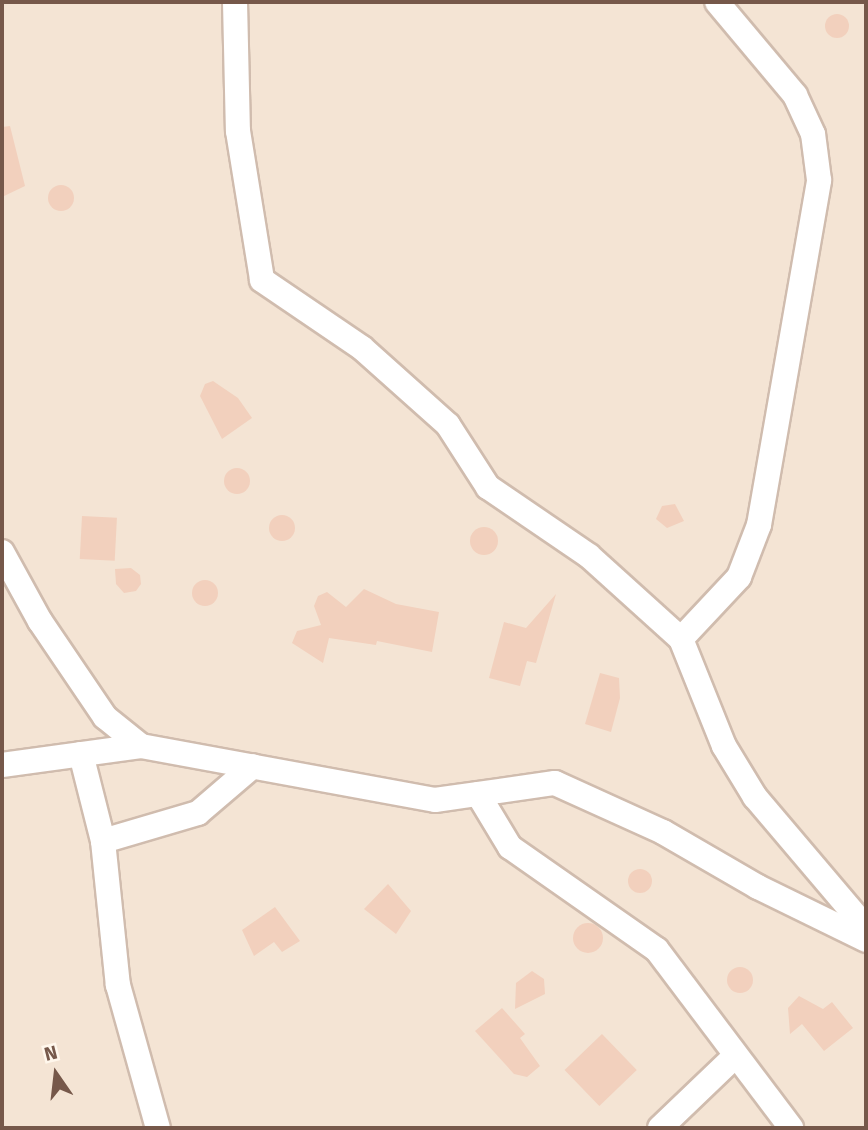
<!DOCTYPE html>
<style>
body{margin:0}
#map{position:relative;width:868px;height:1130px;overflow:hidden;background:#fcf3e6;font-family:"Fira Sans",sans-serif}
div>[style]{position:absolute}
.residential>*{inset:0;background:#f4e4d4;transform-origin:0 0}
.building>*{inset:0;background:#f2d0bd;transform-origin:0 0}
.round{border-radius:50%}
.roads{filter:drop-shadow(2px 0 #d0bcae) drop-shadow(-2px 0 #d0bcae) drop-shadow(0 2px #d0bcae) drop-shadow(0 -2px #d0bcae)}
.street>*{height:24px;margin:-12px;padding:0 12px;transform-origin:12px;border-radius:12px;background:#fff}
span{translate:-50% -50%;white-space:nowrap;text-align:center;line-height:1.15;-webkit-text-stroke:5px #fff7ec;paint-order:stroke}
.frame{position:absolute;inset:0;border:4px solid #76584a;pointer-events:none}
.north{position:absolute;left:21px;top:1039px;width:70px;height:70px;-webkit-text-stroke:5px #fff7ec;paint-order:stroke;rotate:346deg;font-size:19px;font-weight:700;line-height:28px;text-align:center;color:#76584a}
.north::after{content:'';display:block;margin:auto;width:24px;height:32px;background:#76584a;clip-path:polygon(50% 0,100% 100%,50% 72%,0 100%)}
</style>
<div id="map">
<div class="residential">
<div style="left:2px;top:2px;width:864px;height:1126px"></div>
</div>
<div class="building">
<div class="round" style="left:825px;top:14px;width:24px;height:24px"></div>
<div style="clip-path:polygon(10px 126px,25px 186px,2px 197px,2px 127px)"></div>
<div class="round" style="left:48px;top:185px;width:26px;height:26px"></div>
<div style="clip-path:polygon(213px 381px,238px 398px,252px 418px,222px 439px,200px 396px,205px 384px)"></div>
<div class="round" style="left:224px;top:468px;width:26px;height:26px"></div>
<div style="clip-path:polygon(675px 504px,684px 521px,667px 528px,656px 519px,662px 506px)"></div>
<div class="round" style="left:269px;top:515px;width:26px;height:26px"></div>
<div style="left:82px;top:516px;width:35px;height:43px;rotate:3deg"></div>
<div class="round" style="left:470px;top:527px;width:28px;height:28px"></div>
<div style="clip-path:polygon(131px 568px,140px 575px,141px 584px,136px 591px,124px 593px,116px 584px,115px 569px)"></div>
<div class="round" style="left:192px;top:580px;width:26px;height:26px"></div>
<div style="clip-path:polygon(364px 589px,396px 604px,439px 612px,432px 652px,377px 641px,376px 645px,329px 638px,323px 663px,292px 643px,297px 631px,321px 625px,314px 606px,318px 596px,327px 592px,346px 607px)"></div>
<div style="clip-path:polygon(556px 594px,536px 663px,527px 661px,520px 686px,489px 678px,504px 622px,526px 628px)"></div>
<div style="clip-path:polygon(600px 673px,619px 678px,620px 698px,611px 732px,585px 724px)"></div>
<div class="round" style="left:628px;top:869px;width:24px;height:24px"></div>
<div style="clip-path:polygon(388px 884px,411px 911px,396px 934px,364px 909px)"></div>
<div style="clip-path:polygon(275px 907px,300px 941px,282px 952px,274px 942px,254px 956px,242px 930px)"></div>
<div class="round" style="left:573px;top:923px;width:30px;height:30px"></div>
<div class="round" style="left:727px;top:967px;width:26px;height:26px"></div>
<div style="clip-path:polygon(532px 971px,544px 979px,545px 994px,515px 1009px,516px 983px)"></div>
<div style="clip-path:polygon(799px 996px,823px 1009px,832px 1002px,853px 1028px,824px 1051px,802px 1024px,790px 1034px,788px 1008px)"></div>
<div style="clip-path:polygon(502px 1008px,525px 1034px,520px 1038px,540px 1066px,527px 1077px,514px 1074px,475px 1031px)"></div>
<div style="left:602px;top:1034px;width:50px;height:52px;rotate:46deg"></div>
</div>
<div class="roads">
<div class="street">
<div style="left:235px;top:2px;width:129px;rotate:88.7deg"></div>
<div style="left:238px;top:131px;width:151px;rotate:80.8deg"></div>
<div style="left:262px;top:280px;width:121px;rotate:34.2deg"></div>
<div style="left:362px;top:348px;width:115px;rotate:41.8deg"></div>
<div style="left:448px;top:425px;width:74px;rotate:57.2deg"></div>
<div style="left:488px;top:487px;width:122px;rotate:34.3deg"></div>
<div style="left:589px;top:556px;width:124px;rotate:42.1deg"></div>
<div style="left:681px;top:639px;width:115px;rotate:68.1deg"></div>
<div style="left:724px;top:746px;width:60px;rotate:58.7deg"></div>
<div style="left:755px;top:797px;width:172px;rotate:49.7deg"></div>
<div style="left:2px;top:552px;width:79px;rotate:61.2deg"></div>
<div style="left:40px;top:621px;width:116px;rotate:55.9deg"></div>
<div style="left:105px;top:717px;width:46px;rotate:38.9deg"></div>
<div style="left:681px;top:639px;width:85px;rotate:-46.9deg"></div>
<div style="left:739px;top:577px;width:56px;rotate:-69deg"></div>
<div style="left:759px;top:525px;width:350px;rotate:-80.1deg"></div>
<div style="left:819px;top:180px;width:46px;rotate:-97.4deg"></div>
<div style="left:813px;top:134px;width:43px;rotate:-114.8deg"></div>
<div style="left:795px;top:95px;width:121px;rotate:-130deg"></div>
<div style="left:81px;top:754px;width:90px;rotate:75.8deg"></div>
<div style="left:103px;top:841px;width:145px;rotate:84.1deg"></div>
<div style="left:118px;top:985px;width:148px;rotate:74.4deg"></div>
<div style="left:2px;top:765px;width:140px;rotate:-7.8deg"></div>
<div style="left:141px;top:746px;width:299px;rotate:10.4deg"></div>
<div style="left:435px;top:800px;width:121px;rotate:-8.1deg"></div>
<div style="left:555px;top:783px;width:119px;rotate:24.4deg"></div>
<div style="left:663px;top:832px;width:110px;rotate:30.1deg"></div>
<div style="left:758px;top:887px;width:120px;rotate:26.1deg"></div>
<div style="left:478px;top:794px;width:62px;rotate:58.9deg"></div>
<div style="left:510px;top:847px;width:179px;rotate:35deg"></div>
<div style="left:657px;top:950px;width:223px;rotate:53deg"></div>
<div style="left:103px;top:841px;width:99px;rotate:-16.4deg"></div>
<div style="left:198px;top:813px;width:72px;rotate:-40.5deg"></div>
<div style="left:660px;top:1128px;width:105px;rotate:-43.8deg"></div>
</div>
</div>
<div class="frame"></div>
<div class="north">N</div>
</div>
